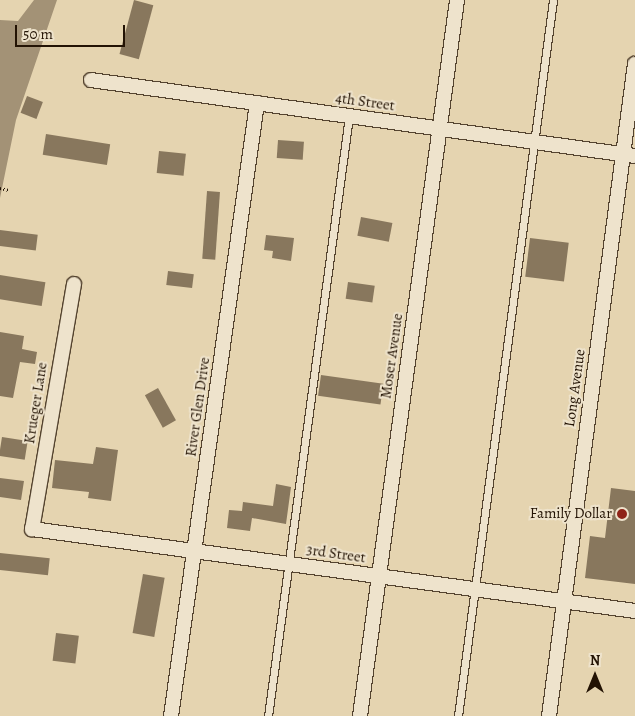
<!DOCTYPE html>
<style>
body{margin:0}
#map{position:relative;width:635px;height:716px;overflow:hidden;background:#e5d4b0;font-family:Alegreya,serif}
div>[style]{position:absolute}
.water>*{inset:0;background:#a39276}
.building>*{inset:0;background:#88775d;transform-origin:0 0}
.path>*{height:2.5px;margin-top:-1.25px;transform-origin:0;background:repeating-linear-gradient(90deg,#231304 0 1px,transparent 0 3.5px)}
.roads{filter:drop-shadow(1px 0 #54432f) drop-shadow(-1px 0 #54432f) drop-shadow(0 1px #54432f) drop-shadow(0 -1px #54432f)}
.lane>*{height:7px;margin:-3.5px;padding:0 3.5px;transform-origin:3.5px;border-radius:3.5px;background:#eee3cc}
.street>*{height:14px;margin:-7px;padding:0 7px;transform-origin:7px;border-radius:7px;background:#eee3cc}
.dots>*{width:14px;height:14px;translate:-50% -50%;box-sizing:border-box;border:2px solid #eee3cc;border-radius:50%}
span{translate:-50% -50%;white-space:nowrap;text-align:center;line-height:1.15;-webkit-text-stroke:4px #eee3cc;paint-order:stroke}
.street-label{font-size:15px;color:#231304}
.poi-label{font-size:15px;color:#231304}
.right{translate:-100% -50%;text-align:right}
.north{position:absolute;left:570px;top:651px;width:50px;height:50px;-webkit-text-stroke:4px #eee3cc;paint-order:stroke;rotate:0deg;font-size:14px;font-weight:700;line-height:20px;text-align:center;color:#231304}
.north::after{content:'';display:block;margin:auto;width:18px;height:22px;background:#231304;clip-path:polygon(50% 0,100% 100%,50% 72%,0 100%)}
.scale{position:absolute;left:15px;top:25px;width:110px;height:22px;box-sizing:border-box;border:2px solid #231304;border-top:0;padding-left:6px;font-size:15px;line-height:18px;white-space:nowrap;color:#231304;-webkit-text-stroke:4px #eee3cc;paint-order:stroke}
</style>
<div id="map">
<div class="water">
<div style="clip-path:polygon(34px 0,57px 0,16px 120px,0 198px,0 20px,18px 21px)"></div>
</div>
<div class="building">
<div style="left:134px;top:0;width:20px;height:56px;rotate:15deg"></div>
<div style="left:27px;top:96px;width:17px;height:18px;rotate:21deg"></div>
<div style="left:46px;top:134px;width:65px;height:21px;rotate:9deg"></div>
<div style="left:278px;top:140px;width:26px;height:18px;rotate:4deg"></div>
<div style="left:159px;top:151px;width:27px;height:22px;rotate:6deg"></div>
<div style="left:207px;top:191px;width:13px;height:68px;rotate:4deg"></div>
<div style="left:361px;top:217px;width:32px;height:19px;rotate:11deg"></div>
<div style="left:0;top:230px;width:38px;height:16px;rotate:7deg"></div>
<div style="clip-path:polygon(266px 235px,294px 238px,291px 261px,272px 258px,273px 251px,264px 250px)"></div>
<div style="left:530px;top:238px;width:39px;height:39px;rotate:7deg"></div>
<div style="left:168px;top:271px;width:26px;height:14px;rotate:7deg"></div>
<div style="left:0;top:275px;width:46px;height:24px;rotate:9deg"></div>
<div style="left:348px;top:282px;width:27px;height:17px;rotate:8deg"></div>
<div style="clip-path:polygon(0 332px,24px 336px,22px 349px,37px 352px,35px 364px,20px 362px,13px 398px,0 396px)"></div>
<div style="left:321px;top:375px;width:63px;height:21px;rotate:8deg"></div>
<div style="left:158px;top:388px;width:37px;height:15px;rotate:61deg"></div>
<div style="left:2px;top:437px;width:26px;height:19px;rotate:9deg"></div>
<div style="clip-path:polygon(96px 447px,118px 450px,111px 501px,88px 498px,89px 492px,52px 488px,55px 460px,93px 464px)"></div>
<div style="clip-path:polygon(0 478px,24px 481px,21px 500px,0 497px)"></div>
<div style="clip-path:polygon(276px 484px,291px 487px,286px 524px,252px 518px,250px 531px,227px 528px,229px 510px,242px 511px,243px 502px,273px 506px)"></div>
<div style="clip-path:polygon(611px 488px,635px 491px,635px 584px,585px 578px,590px 536px,605px 538px)"></div>
<div style="left:0;top:553px;width:50px;height:17px;rotate:6deg"></div>
<div style="left:143px;top:574px;width:22px;height:60px;rotate:10deg"></div>
<div style="left:56px;top:633px;width:23px;height:28px;rotate:7deg"></div>
</div>
<div class="path">
<div style="left:0;top:188px;width:9px;rotate:13deg"></div>
</div>
<div class="roads">
<div class="lane">
<div style="left:268px;top:716px;width:605px;rotate:-82.31deg"></div>
<div style="left:458px;top:716px;width:722px;rotate:-82.44deg"></div>
</div>
<div class="street">
<div style="left:91px;top:80px;width:549px;rotate:7.95deg"></div>
<div style="left:74px;top:284px;width:249px;rotate:99.7deg"></div>
<div style="left:32px;top:529px;width:609px;rotate:7.74deg"></div>
<div style="left:171px;top:716px;width:619px;rotate:-82.01deg"></div>
<div style="left:360px;top:716px;width:723px;rotate:-82.28deg"></div>
<div style="left:549px;top:716px;width:658px;rotate:-82.49deg"></div>
</div>
</div>
<div class="dots">
<div style="left:622px;top:514px;background:#8f2418"></div>
</div>
<div class="street-label">
<span style="left:365px;top:102px;rotate:8deg">4th Street</span>
<span style="left:392px;top:356px;rotate:-82deg">Moser Avenue</span>
<span style="left:575px;top:388px;rotate:-82deg">Long Avenue</span>
<span style="left:36px;top:403px;rotate:-81deg">Krueger Lane</span>
<span style="left:198px;top:407px;rotate:-82deg">River Glen Drive</span>
<span style="left:336px;top:554px;rotate:8deg">3rd Street</span>
</div>
<div class="poi-label">
<span class="right" style="left:612px;top:514px">Family Dollar</span>
</div>
<div class="north">N</div>
<div class="scale">50 m</div>
</div>
